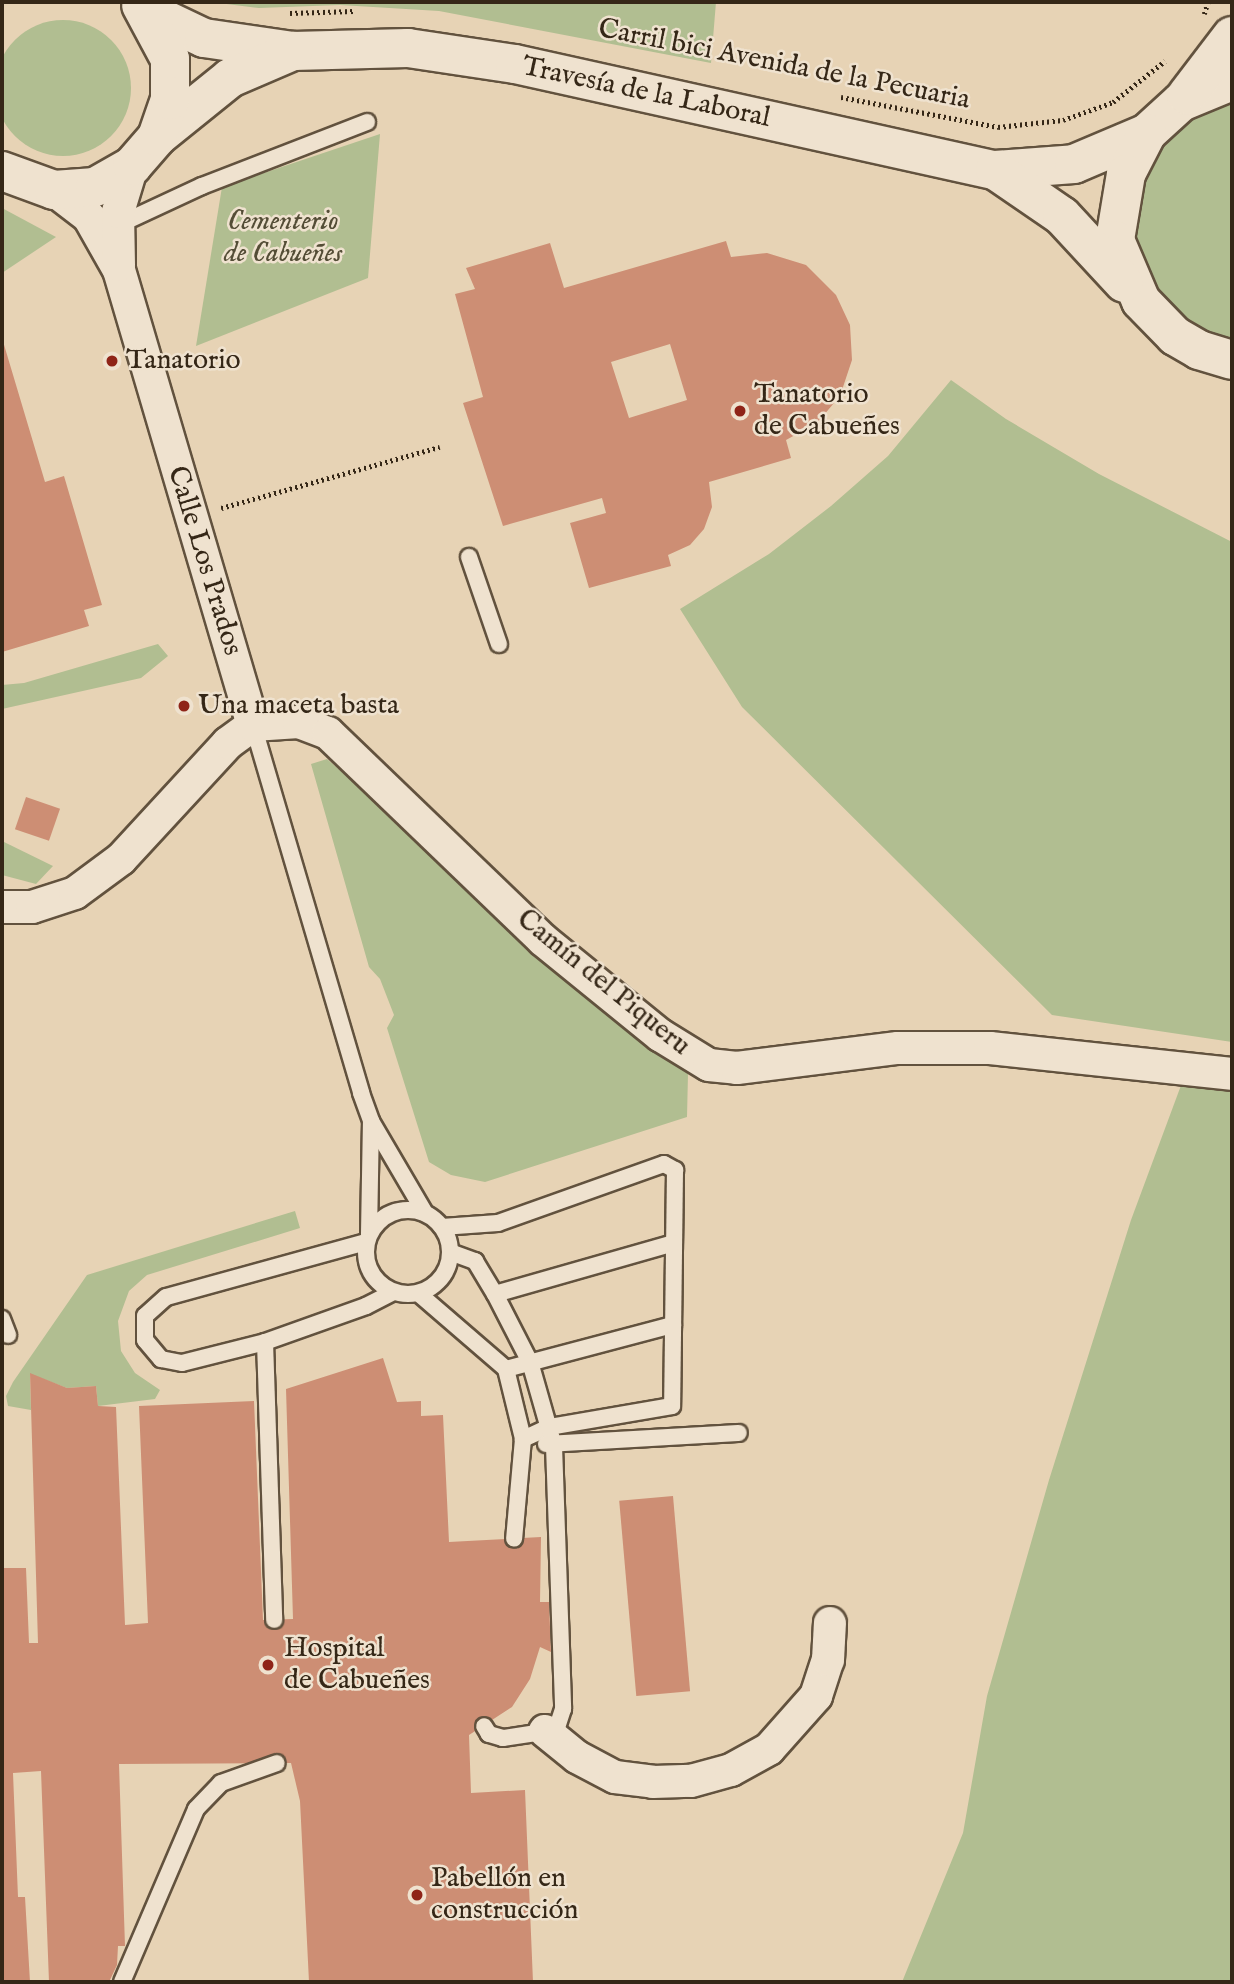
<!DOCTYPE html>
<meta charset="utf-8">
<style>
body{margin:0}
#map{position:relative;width:1234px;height:1984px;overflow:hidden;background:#e7d3b5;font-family:"IM FELL English",serif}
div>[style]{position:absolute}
.green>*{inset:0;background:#b1be91}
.round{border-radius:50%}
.building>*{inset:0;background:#cd8e74;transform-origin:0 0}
.path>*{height:4.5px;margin-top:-2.25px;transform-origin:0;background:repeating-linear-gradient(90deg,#352717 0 2px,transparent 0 5.5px)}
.roads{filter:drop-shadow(2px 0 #62523e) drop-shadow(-2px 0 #62523e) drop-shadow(0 2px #62523e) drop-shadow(0 -2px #62523e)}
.lane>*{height:16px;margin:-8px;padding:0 8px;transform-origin:8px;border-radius:8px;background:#efe2cf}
.lane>.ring{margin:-8px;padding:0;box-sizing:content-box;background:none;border:16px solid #efe2cf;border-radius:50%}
.street>*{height:32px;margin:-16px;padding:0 16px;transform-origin:16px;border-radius:16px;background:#efe2cf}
.secondary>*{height:38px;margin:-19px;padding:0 19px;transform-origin:19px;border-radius:19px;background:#efe2cf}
.dots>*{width:19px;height:19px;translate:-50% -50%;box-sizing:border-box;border:4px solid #efe2cf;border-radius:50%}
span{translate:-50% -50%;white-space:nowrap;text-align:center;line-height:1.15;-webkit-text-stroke:5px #efe2cf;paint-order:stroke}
.street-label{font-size:28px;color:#352717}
.park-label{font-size:28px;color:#544d36;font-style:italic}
.poi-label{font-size:28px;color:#352717}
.left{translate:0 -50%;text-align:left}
.frame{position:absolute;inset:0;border:4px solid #352717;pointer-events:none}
</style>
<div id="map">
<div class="green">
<div style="clip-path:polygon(211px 2px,716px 2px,711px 63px,439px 11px,340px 5px,259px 8px)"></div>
<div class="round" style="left:-5px;top:20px;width:136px;height:136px"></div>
<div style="clip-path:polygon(1232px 36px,1232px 360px,1175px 336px,1117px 209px)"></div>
<div style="clip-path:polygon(380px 134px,368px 278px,196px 346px,222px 187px)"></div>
<div style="clip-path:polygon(2px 208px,56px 237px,2px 273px)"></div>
<div style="clip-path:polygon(951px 380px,1006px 419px,1099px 474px,1232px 542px,1232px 1042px,1052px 1015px,742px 707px,680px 609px,769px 554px,831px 506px,888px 456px)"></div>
<div style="clip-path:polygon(158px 644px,168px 656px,141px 678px,2px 709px,2px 685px,24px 683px)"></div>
<div style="clip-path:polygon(327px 759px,688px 1074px,687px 1117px,485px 1182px,451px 1175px,429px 1162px,387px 1028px,394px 1015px,380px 979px,369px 967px,311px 764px)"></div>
<div style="clip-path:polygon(2px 841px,53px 866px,36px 884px,2px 875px)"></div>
<div style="clip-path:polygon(1183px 1080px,1232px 1088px,1232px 1982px,902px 1982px,963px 1833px,987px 1696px,1049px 1480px,1131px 1220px)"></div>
<div style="clip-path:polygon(295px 1211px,300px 1228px,147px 1275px,129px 1291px,118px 1321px,121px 1351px,135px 1373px,160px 1390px,155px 1399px,98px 1406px,96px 1386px,67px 1388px,30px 1374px,31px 1410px,8px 1406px,6px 1396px,13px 1382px,87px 1275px)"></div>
</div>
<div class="building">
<div style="clip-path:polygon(evenodd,726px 241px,731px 257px,767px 253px,806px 265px,836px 295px,850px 325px,852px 360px,840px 396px,817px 423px,786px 440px,791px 458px,709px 482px,712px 507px,704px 529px,690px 545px,668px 555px,671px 566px,589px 588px,570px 523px,606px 513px,602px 498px,503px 526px,463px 403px,483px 397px,455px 294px,475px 289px,466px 268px,550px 243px,564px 288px,726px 241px,670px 344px,687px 400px,629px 418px,611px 362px,670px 344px)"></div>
<div style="clip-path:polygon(2px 338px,45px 482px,64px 476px,102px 605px,84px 610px,89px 626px,2px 652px)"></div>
<div style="left:26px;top:797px;width:36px;height:34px;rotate:19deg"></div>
<div style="clip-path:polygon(383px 1358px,397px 1402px,421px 1401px,421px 1416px,443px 1415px,449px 1542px,541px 1537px,540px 1602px,549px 1602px,551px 1652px,540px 1647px,530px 1679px,512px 1707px,469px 1735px,471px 1793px,525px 1790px,533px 1982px,309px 1982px,300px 1801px,291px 1763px,119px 1764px,125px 1946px,118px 1946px,117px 1965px,109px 1982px,49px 1982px,41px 1771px,13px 1773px,18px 1897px,25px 1897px,30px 1982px,2px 1982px,2px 1568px,26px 1568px,29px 1643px,38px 1643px,30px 1373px,67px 1388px,96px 1386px,98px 1406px,116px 1407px,125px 1625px,148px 1623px,139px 1406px,254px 1401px,263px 1620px,293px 1619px,286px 1389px)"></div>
<div style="left:673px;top:1496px;width:196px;height:54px;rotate:85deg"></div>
</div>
<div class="path">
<div style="left:290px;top:13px;width:64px;rotate:-1.8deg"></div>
<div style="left:1204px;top:14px;width:13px;rotate:-72deg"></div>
<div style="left:841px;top:97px;width:160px;rotate:10.8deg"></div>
<div style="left:998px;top:127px;width:65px;rotate:-6.1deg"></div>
<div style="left:1063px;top:120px;width:53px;rotate:-19.8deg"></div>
<div style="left:1113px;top:102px;width:66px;rotate:-38.3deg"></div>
<div style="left:221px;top:508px;width:227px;rotate:-15.6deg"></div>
</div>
<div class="roads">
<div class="lane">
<div style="left:118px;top:225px;width:93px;rotate:-24.9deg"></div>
<div style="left:202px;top:186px;width:177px;rotate:-21.2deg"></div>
<div style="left:469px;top:557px;width:92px;rotate:71deg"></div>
<div style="left:253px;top:725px;width:384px;rotate:73.6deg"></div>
<div style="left:361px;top:1093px;width:30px;rotate:70deg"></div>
<div style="left:371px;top:1121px;width:107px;rotate:59.6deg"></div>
<div class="ring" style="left:366px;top:1210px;width:68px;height:68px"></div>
<div style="left:442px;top:1227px;width:56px;rotate:-4.1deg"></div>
<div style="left:498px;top:1223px;width:176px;rotate:-19.6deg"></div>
<div style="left:664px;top:1164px;width:13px;rotate:29deg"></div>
<div style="left:675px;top:1170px;width:236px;rotate:90.7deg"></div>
<div style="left:672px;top:1406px;width:125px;rotate:170.3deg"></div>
<div style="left:549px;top:1427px;width:29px;rotate:155deg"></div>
<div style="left:369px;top:1234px;width:113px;rotate:-89deg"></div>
<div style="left:366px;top:1242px;width:207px;rotate:164.6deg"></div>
<div style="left:166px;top:1297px;width:28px;rotate:138deg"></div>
<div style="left:145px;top:1316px;width:24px;rotate:90deg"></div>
<div style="left:145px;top:1340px;width:25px;rotate:50deg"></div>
<div style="left:161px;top:1359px;width:21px;rotate:11deg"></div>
<div style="left:182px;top:1363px;width:86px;rotate:-14.2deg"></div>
<div style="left:265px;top:1342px;width:107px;rotate:-19.6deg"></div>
<div style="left:366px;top:1306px;width:30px;rotate:-27deg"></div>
<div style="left:450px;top:1252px;width:27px;rotate:20deg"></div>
<div style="left:475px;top:1261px;width:39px;rotate:59deg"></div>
<div style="left:495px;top:1294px;width:76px;rotate:62.8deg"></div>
<div style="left:530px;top:1362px;width:87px;rotate:74.1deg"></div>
<div style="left:554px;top:1446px;width:263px;rotate:88deg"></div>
<div style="left:563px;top:1709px;width:22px;rotate:108deg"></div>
<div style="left:556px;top:1730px;width:54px;rotate:171.4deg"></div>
<div style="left:503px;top:1738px;width:15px;rotate:-164deg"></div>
<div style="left:489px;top:1734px;width:9px;rotate:-122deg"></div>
<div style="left:418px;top:1293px;width:116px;rotate:40.8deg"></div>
<div style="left:506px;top:1369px;width:173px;rotate:-14.8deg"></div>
<div style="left:495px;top:1294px;width:186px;rotate:-15.9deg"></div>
<div style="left:2px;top:1319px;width:17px;rotate:69deg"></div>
<div style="left:265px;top:1342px;width:278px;rotate:88.1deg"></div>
<div style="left:506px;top:1369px;width:72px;rotate:76.3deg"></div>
<div style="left:523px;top:1439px;width:100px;rotate:95.1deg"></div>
<div style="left:546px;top:1444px;width:193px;rotate:-3.3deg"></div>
<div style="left:122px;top:1982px;width:188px;rotate:-66.8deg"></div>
<div style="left:196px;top:1809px;width:36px;rotate:-46deg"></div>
<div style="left:221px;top:1783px;width:59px;rotate:-19.7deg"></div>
</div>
<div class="street">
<div style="left:54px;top:190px;width:44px;rotate:37.6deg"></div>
<div style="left:89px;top:217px;width:61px;rotate:60.5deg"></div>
<div style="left:119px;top:270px;width:474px;rotate:73.6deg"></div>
<div style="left:119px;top:265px;width:53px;rotate:-91.1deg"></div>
<div style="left:118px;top:212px;width:48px;rotate:-73.1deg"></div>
<div style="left:2px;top:907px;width:30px"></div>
<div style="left:32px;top:907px;width:45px;rotate:-18deg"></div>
<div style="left:75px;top:893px;width:57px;rotate:-36.5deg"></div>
<div style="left:121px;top:859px;width:158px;rotate:-47.3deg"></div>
<div style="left:228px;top:743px;width:31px;rotate:-36deg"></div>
<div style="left:253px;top:725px;width:46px;rotate:-3.7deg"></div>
<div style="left:299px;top:722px;width:31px;rotate:21deg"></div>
<div style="left:328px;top:733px;width:298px;rotate:43.9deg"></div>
<div style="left:543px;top:940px;width:151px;rotate:39.1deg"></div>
<div style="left:660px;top:1035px;width:57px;rotate:31.5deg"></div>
<div style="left:709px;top:1065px;width:28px;rotate:6deg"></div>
<div style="left:737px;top:1068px;width:162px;rotate:-7.1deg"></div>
<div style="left:898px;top:1048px;width:92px"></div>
<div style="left:990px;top:1048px;width:243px;rotate:6.1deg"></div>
<div style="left:545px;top:1731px;width:41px;rotate:39.1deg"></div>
<div style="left:577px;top:1757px;width:43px;rotate:27.8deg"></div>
<div style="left:615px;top:1777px;width:38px;rotate:7deg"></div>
<div style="left:653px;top:1782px;width:38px;rotate:-2deg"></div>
<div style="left:691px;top:1781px;width:41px;rotate:-15.4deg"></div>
<div style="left:731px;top:1770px;width:43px;rotate:-28.9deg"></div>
<div style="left:769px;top:1749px;width:71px;rotate:-48.4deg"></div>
<div style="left:816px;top:1696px;width:38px;rotate:-72deg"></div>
<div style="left:828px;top:1660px;width:37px;rotate:-87deg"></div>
</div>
<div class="secondary">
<div style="left:149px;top:12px;width:61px;rotate:25.3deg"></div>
<div style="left:204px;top:38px;width:90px;rotate:8.3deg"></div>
<div style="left:293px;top:51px;width:115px;rotate:-1.5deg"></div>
<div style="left:408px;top:48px;width:108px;rotate:8.5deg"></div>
<div style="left:515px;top:64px;width:492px;rotate:12.5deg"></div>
<div style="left:995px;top:170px;width:79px;rotate:-4.3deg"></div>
<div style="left:1074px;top:164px;width:79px;rotate:-23deg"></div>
<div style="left:1232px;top:81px;width:55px;rotate:157.6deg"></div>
<div style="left:1181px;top:102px;width:46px;rotate:137.6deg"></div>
<div style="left:1147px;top:133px;width:46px;rotate:117.1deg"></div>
<div style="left:1126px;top:174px;width:67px;rotate:99.5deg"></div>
<div style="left:1115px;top:240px;width:66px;rotate:66.9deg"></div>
<div style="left:1141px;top:301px;width:49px;rotate:45.8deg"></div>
<div style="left:1175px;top:336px;width:28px;rotate:30deg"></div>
<div style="left:1199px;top:350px;width:34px;rotate:17deg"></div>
<div style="left:1187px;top:95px;width:74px;rotate:-52.7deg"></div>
<div style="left:157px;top:137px;width:94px;rotate:-38.9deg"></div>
<div style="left:230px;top:78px;width:69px;rotate:-23.2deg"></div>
<div style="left:995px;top:170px;width:81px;rotate:34.5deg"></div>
<div style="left:1062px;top:216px;width:91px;rotate:47.2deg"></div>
<div style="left:2px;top:171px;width:55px;rotate:20.1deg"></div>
<div style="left:54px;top:190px;width:41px;rotate:-4.2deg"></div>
<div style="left:95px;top:187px;width:43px;rotate:-29.6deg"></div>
<div style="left:132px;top:166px;width:38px;rotate:-49deg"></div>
<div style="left:157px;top:137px;width:39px;rotate:-71deg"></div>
<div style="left:170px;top:100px;width:41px;rotate:-90deg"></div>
<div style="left:170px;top:59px;width:61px;rotate:-118.2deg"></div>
</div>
</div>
<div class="dots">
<div style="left:112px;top:361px;background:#8f2418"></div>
<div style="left:740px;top:411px;background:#8f2418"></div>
<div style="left:184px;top:706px;background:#8f2418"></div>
<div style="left:268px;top:1665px;background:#8f2418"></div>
<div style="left:417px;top:1895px;background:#8f2418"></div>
</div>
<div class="street-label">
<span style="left:784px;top:65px;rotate:11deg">Carril bici Avenida de la Pecuaria</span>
<span style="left:646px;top:93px;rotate:12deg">Travesía de la Laboral</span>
<span style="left:204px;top:561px;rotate:73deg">Calle Los Prados</span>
<span style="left:603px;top:983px;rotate:39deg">Camín del Piqueru</span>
</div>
<div class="park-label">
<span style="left:283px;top:238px">Cementerio<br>de Cabueñes</span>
</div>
<div class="poi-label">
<span class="left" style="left:126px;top:361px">Tanatorio</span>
<span class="left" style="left:754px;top:411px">Tanatorio<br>de Cabueñes</span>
<span class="left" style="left:198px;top:706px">Una maceta basta</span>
<span class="left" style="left:284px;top:1665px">Hospital<br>de Cabueñes</span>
<span class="left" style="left:431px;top:1895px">Pabellón en<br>construcción</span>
</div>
<div class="frame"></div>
</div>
